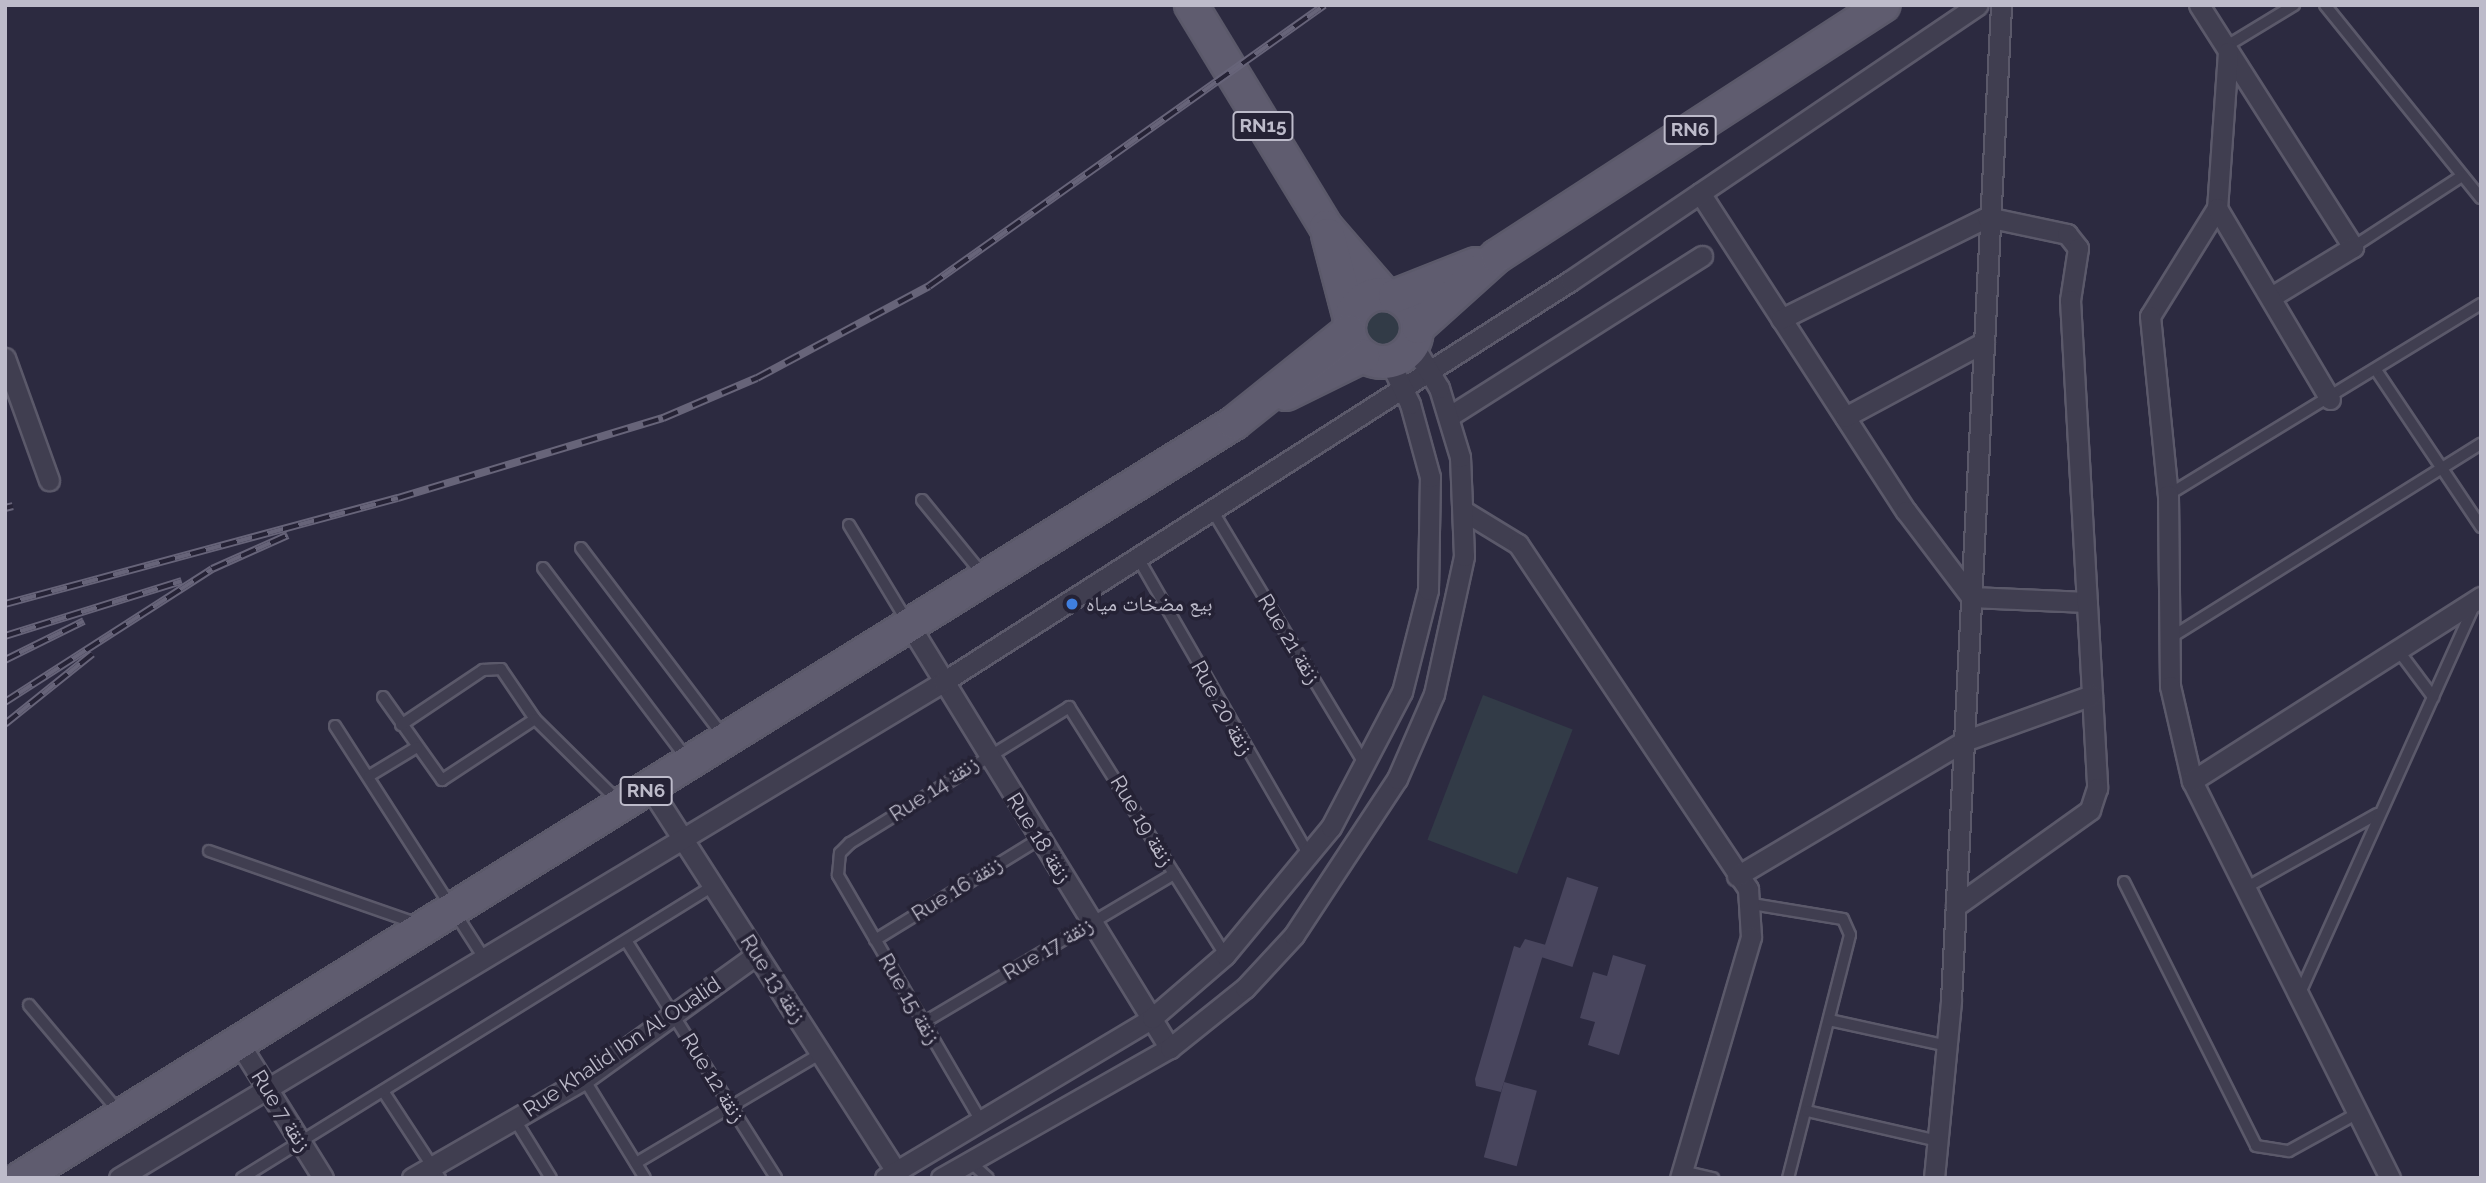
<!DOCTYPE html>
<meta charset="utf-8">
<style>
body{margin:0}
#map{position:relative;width:2486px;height:1183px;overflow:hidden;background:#2c2a40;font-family:Raleway,"Noto Naskh Arabic",sans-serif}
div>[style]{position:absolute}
.green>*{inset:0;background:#323b47;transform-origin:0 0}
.round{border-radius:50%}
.building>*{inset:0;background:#48455d;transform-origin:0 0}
.roads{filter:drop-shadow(2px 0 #5b596a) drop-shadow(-2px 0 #5b596a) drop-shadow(0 2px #5b596a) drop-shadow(0 -2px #5b596a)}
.lane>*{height:10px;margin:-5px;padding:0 5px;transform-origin:5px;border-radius:5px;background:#403e50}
.street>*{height:19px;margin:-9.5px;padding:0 9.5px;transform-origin:9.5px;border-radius:9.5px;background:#403e50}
.primary>*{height:32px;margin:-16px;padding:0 16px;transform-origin:16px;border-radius:16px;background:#5f5c6f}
.primary>.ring{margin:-16px;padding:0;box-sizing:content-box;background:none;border:32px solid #5f5c6f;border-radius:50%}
.rail>*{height:8px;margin-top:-4px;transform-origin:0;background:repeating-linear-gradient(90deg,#252235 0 16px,#676479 0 32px);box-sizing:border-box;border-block:2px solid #676479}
.dots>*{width:19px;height:19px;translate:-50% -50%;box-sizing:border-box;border:4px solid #252235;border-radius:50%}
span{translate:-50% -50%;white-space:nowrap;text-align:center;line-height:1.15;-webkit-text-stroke:7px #252235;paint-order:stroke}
.shield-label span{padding:2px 5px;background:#252235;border:2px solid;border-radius:5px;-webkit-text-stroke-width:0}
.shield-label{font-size:19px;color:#bdbbca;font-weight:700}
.poi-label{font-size:21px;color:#bdbbca}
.left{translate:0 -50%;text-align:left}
.street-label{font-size:21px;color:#bdbbca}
.frame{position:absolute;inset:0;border:7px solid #bdbbca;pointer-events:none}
</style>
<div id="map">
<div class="green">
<div class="round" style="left:1360px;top:303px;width:50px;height:50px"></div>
<div style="left:1483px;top:695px;width:96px;height:155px;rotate:21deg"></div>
</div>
<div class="building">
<div style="left:1567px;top:877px;width:33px;height:84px;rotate:18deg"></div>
<div style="clip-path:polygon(1525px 939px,1546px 945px,1501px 1092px,1476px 1086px,1475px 1079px,1514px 946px,1520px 948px)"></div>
<div style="clip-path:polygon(1613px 955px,1646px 965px,1619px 1055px,1588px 1045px,1595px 1022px,1580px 1018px,1593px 972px,1607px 976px)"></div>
<div style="left:1504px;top:1082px;width:34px;height:78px;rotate:15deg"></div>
</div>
<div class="roads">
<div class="lane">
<div style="left:2325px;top:5px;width:248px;rotate:51.1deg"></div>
<div style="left:2225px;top:47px;width:81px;rotate:-31.3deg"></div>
<div style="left:2353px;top:247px;width:130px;rotate:-33.1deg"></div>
<div style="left:2376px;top:370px;width:189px;rotate:56.2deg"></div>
<div style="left:2168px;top:495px;width:367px;rotate:-31.4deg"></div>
<div style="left:922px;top:500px;width:98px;rotate:50.8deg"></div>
<div style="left:1212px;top:510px;width:297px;rotate:59deg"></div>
<div style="left:849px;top:525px;width:112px;rotate:58.9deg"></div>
<div style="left:581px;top:548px;width:237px;rotate:52.9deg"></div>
<div style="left:1138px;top:558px;width:343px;rotate:60.1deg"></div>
<div style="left:543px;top:568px;width:238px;rotate:53deg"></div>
<div style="left:2170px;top:638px;width:367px;rotate:-32deg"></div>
<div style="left:2398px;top:650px;width:59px;rotate:53.3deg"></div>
<div style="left:383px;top:697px;width:102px;rotate:54.6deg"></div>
<div style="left:442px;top:780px;width:111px;rotate:-33.3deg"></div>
<div style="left:401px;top:725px;width:99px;rotate:-33.9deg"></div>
<div style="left:483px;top:670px;width:18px;rotate:-3deg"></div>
<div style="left:501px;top:669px;width:60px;rotate:55.8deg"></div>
<div style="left:535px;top:719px;width:115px;rotate:44.6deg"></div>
<div style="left:335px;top:726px;width:272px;rotate:57.3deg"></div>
<div style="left:369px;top:776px;width:56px;rotate:-31.1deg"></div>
<div style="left:209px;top:851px;width:219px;rotate:19.2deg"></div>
<div style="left:2124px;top:882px;width:295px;rotate:63.4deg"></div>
<div style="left:2256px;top:1146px;width:33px;rotate:9deg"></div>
<div style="left:2289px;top:1151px;width:77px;rotate:-28.9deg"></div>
<div style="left:2247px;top:887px;width:149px;rotate:-29.3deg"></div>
<div style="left:1752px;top:904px;width:92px;rotate:9.4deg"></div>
<div style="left:1843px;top:919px;width:17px;rotate:66deg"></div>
<div style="left:1850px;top:935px;width:251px;rotate:104.3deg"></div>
<div style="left:875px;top:940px;width:193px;rotate:-31.6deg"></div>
<div style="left:627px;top:942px;width:279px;rotate:57.7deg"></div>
<div style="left:2300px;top:993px;width:424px;rotate:-65.8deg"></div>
<div style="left:29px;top:1005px;width:140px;rotate:49.9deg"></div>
<div style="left:1829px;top:1020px;width:121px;rotate:12.4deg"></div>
<div style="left:923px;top:1023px;width:292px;rotate:-30.7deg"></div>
<div style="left:584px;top:1079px;width:116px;rotate:58.4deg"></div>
<div style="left:383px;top:1091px;width:104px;rotate:56.8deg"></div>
<div style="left:1807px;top:1111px;width:134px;rotate:12.9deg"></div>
<div style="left:515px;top:1120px;width:68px;rotate:58.2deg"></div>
<div style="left:981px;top:1121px;width:285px;rotate:-120.2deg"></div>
<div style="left:838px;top:875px;width:22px;rotate:-85deg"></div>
<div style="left:840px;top:853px;width:14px;rotate:-45deg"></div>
<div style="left:850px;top:843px;width:258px;rotate:-31.8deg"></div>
<div style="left:1069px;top:707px;width:293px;rotate:57.8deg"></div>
<div style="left:969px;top:1161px;width:25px;rotate:42deg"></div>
<div style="left:636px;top:1163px;width:215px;rotate:-30.7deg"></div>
<div style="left:1682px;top:1171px;width:32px;rotate:13deg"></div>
<div style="left:242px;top:1178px;width:554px;rotate:-31.8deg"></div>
</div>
<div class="street">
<div style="left:2199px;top:5px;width:287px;rotate:57.5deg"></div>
<div style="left:2353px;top:247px;width:96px;rotate:148.6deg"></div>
<div style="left:2228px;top:52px;width:156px;rotate:94deg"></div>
<div style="left:2217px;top:208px;width:127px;rotate:121.8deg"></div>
<div style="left:2150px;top:316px;width:180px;rotate:84.3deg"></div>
<div style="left:2168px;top:495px;width:191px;rotate:89.4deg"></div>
<div style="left:2170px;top:686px;width:98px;rotate:77deg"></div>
<div style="left:2192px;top:781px;width:444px;rotate:63.5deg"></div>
<div style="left:1700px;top:193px;width:379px;rotate:57.1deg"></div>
<div style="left:1906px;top:511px;width:108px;rotate:52.9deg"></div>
<div style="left:1971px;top:597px;width:116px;rotate:2.5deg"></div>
<div style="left:2217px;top:208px;width:222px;rotate:59.4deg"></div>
<div style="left:1781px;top:319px;width:230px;rotate:-26.3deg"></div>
<div style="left:1987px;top:217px;width:82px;rotate:12deg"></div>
<div style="left:2067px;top:234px;width:18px;rotate:52deg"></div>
<div style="left:2078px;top:248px;width:53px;rotate:98.7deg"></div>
<div style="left:2070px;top:300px;width:489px;rotate:86.8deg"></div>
<div style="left:2097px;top:788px;width:23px;rotate:108deg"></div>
<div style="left:2090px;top:810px;width:165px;rotate:144.4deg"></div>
<div style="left:5px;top:358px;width:130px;rotate:70.2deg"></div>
<div style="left:1453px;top:414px;width:295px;rotate:-32.4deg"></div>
<div style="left:1845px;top:417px;width:158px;rotate:-28.3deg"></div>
<div style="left:1464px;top:511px;width:63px;rotate:31.4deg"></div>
<div style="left:1518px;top:544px;width:415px;rotate:56.3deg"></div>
<div style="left:1748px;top:889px;width:48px;rotate:86.4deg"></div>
<div style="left:1751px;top:937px;width:251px;rotate:106.4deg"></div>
<div style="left:910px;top:626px;width:496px;rotate:58.4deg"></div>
<div style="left:2192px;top:781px;width:343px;rotate:-32.5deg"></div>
<div style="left:650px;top:788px;width:455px;rotate:57.3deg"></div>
<div style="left:1737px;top:876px;width:264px;rotate:-30.7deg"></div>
<div style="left:1964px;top:741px;width:136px;rotate:-19.8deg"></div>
<div style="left:239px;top:1043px;width:159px;rotate:58.1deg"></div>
<div style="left:119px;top:1178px;width:962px;rotate:-31.05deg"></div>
<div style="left:943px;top:682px;width:744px;rotate:-32.6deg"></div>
<div style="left:1570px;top:281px;width:492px;rotate:-34.1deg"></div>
<div style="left:412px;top:1178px;width:198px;rotate:-29.9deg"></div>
<div style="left:584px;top:1079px;width:213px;rotate:-35.8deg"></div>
<div style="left:885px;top:1178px;width:311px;rotate:-30.9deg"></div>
<div style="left:1152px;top:1018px;width:96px;rotate:-40.8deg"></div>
<div style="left:1225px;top:955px;width:166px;rotate:-50.4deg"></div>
<div style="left:1331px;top:827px;width:153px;rotate:-62.3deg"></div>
<div style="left:1402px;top:692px;width:105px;rotate:-75.7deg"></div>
<div style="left:1428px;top:590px;width:113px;rotate:-89deg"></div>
<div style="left:1430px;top:477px;width:76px;rotate:-105.3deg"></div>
<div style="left:1410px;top:404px;width:47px;rotate:-115.5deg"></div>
<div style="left:941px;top:1178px;width:263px;rotate:-29.6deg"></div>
<div style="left:1170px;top:1048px;width:96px;rotate:-38.7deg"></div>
<div style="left:1245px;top:988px;width:72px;rotate:-47.2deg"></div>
<div style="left:1294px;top:935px;width:187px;rotate:-56.6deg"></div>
<div style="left:1397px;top:779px;width:93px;rotate:-66.5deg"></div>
<div style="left:1434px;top:694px;width:141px;rotate:-77.7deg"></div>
<div style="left:1464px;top:556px;width:99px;rotate:-92.3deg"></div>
<div style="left:1460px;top:457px;width:72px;rotate:-106.9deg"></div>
<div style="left:1439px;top:388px;width:50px;rotate:-121.2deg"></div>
<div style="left:1934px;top:1178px;width:179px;rotate:-84.5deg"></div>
<div style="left:1951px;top:1000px;width:996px;rotate:-87.12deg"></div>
</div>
<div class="primary">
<div style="left:1191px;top:5px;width:260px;rotate:58.7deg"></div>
<div style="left:1326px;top:227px;width:89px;rotate:49.1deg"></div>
<div style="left:1328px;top:235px;width:87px;rotate:75.3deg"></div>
<div class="ring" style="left:1349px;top:294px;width:36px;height:36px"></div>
<div style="left:1395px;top:296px;width:87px;rotate:-21.6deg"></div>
<div style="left:1418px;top:327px;width:106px;rotate:-41.9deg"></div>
<div style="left:1497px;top:256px;width:461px;rotate:-33deg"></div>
<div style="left:1286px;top:394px;width:86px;rotate:-26.3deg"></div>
<div style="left:21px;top:1178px;width:1429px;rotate:-31.9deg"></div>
<div style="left:1234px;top:423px;width:147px;rotate:-38.7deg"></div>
</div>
</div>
<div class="rail">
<div style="left:5px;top:508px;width:8px;rotate:-14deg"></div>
<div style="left:5px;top:604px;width:407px;rotate:-15.1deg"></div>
<div style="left:398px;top:498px;width:277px;rotate:-16.8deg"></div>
<div style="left:663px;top:418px;width:102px;rotate:-23.1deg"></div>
<div style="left:757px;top:378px;width:195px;rotate:-28.1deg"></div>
<div style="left:929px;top:286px;width:485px;rotate:-35.4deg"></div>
<div style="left:5px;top:636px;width:185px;rotate:-17.3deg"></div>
<div style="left:5px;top:660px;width:88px;rotate:-26.3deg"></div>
<div style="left:5px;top:702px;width:246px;rotate:-32.7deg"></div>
<div style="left:212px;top:569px;width:83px;rotate:-24.1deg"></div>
<div style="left:5px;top:724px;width:112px;rotate:-38.8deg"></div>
</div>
<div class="dots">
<div style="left:1072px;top:604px;background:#3f7fe0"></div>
</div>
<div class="shield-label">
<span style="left:1263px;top:126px">RN15</span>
<span style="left:1690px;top:130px">RN6</span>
<span style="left:646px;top:791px">RN6</span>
</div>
<div class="poi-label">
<span class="left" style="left:1086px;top:604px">بيع مضخات مياه</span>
</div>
<div class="street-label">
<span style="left:1289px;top:639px;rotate:59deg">Rue 21 زنقة</span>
<span style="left:1222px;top:708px;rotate:61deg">Rue 20 زنقة</span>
<span style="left:934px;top:789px;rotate:-33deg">Rue 14 زنقة</span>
<span style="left:1142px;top:821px;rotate:59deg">Rue 19 زنقة</span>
<span style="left:1039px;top:838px;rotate:58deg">Rue 18 زنقة</span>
<span style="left:957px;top:889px;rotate:-32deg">Rue 16 زنقة</span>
<span style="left:1048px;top:949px;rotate:-31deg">Rue 17 زنقة</span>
<span style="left:773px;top:979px;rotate:57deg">Rue 13 زنقة</span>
<span style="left:909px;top:999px;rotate:60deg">Rue 15 زنقة</span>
<span style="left:622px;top:1047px;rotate:-34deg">Rue Khalid Ibn Al Oualid</span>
<span style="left:713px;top:1078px;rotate:58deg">Rue 12 زنقة</span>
<span style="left:281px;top:1111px;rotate:58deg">Rue 7 زنقة</span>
</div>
<div class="frame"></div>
</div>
